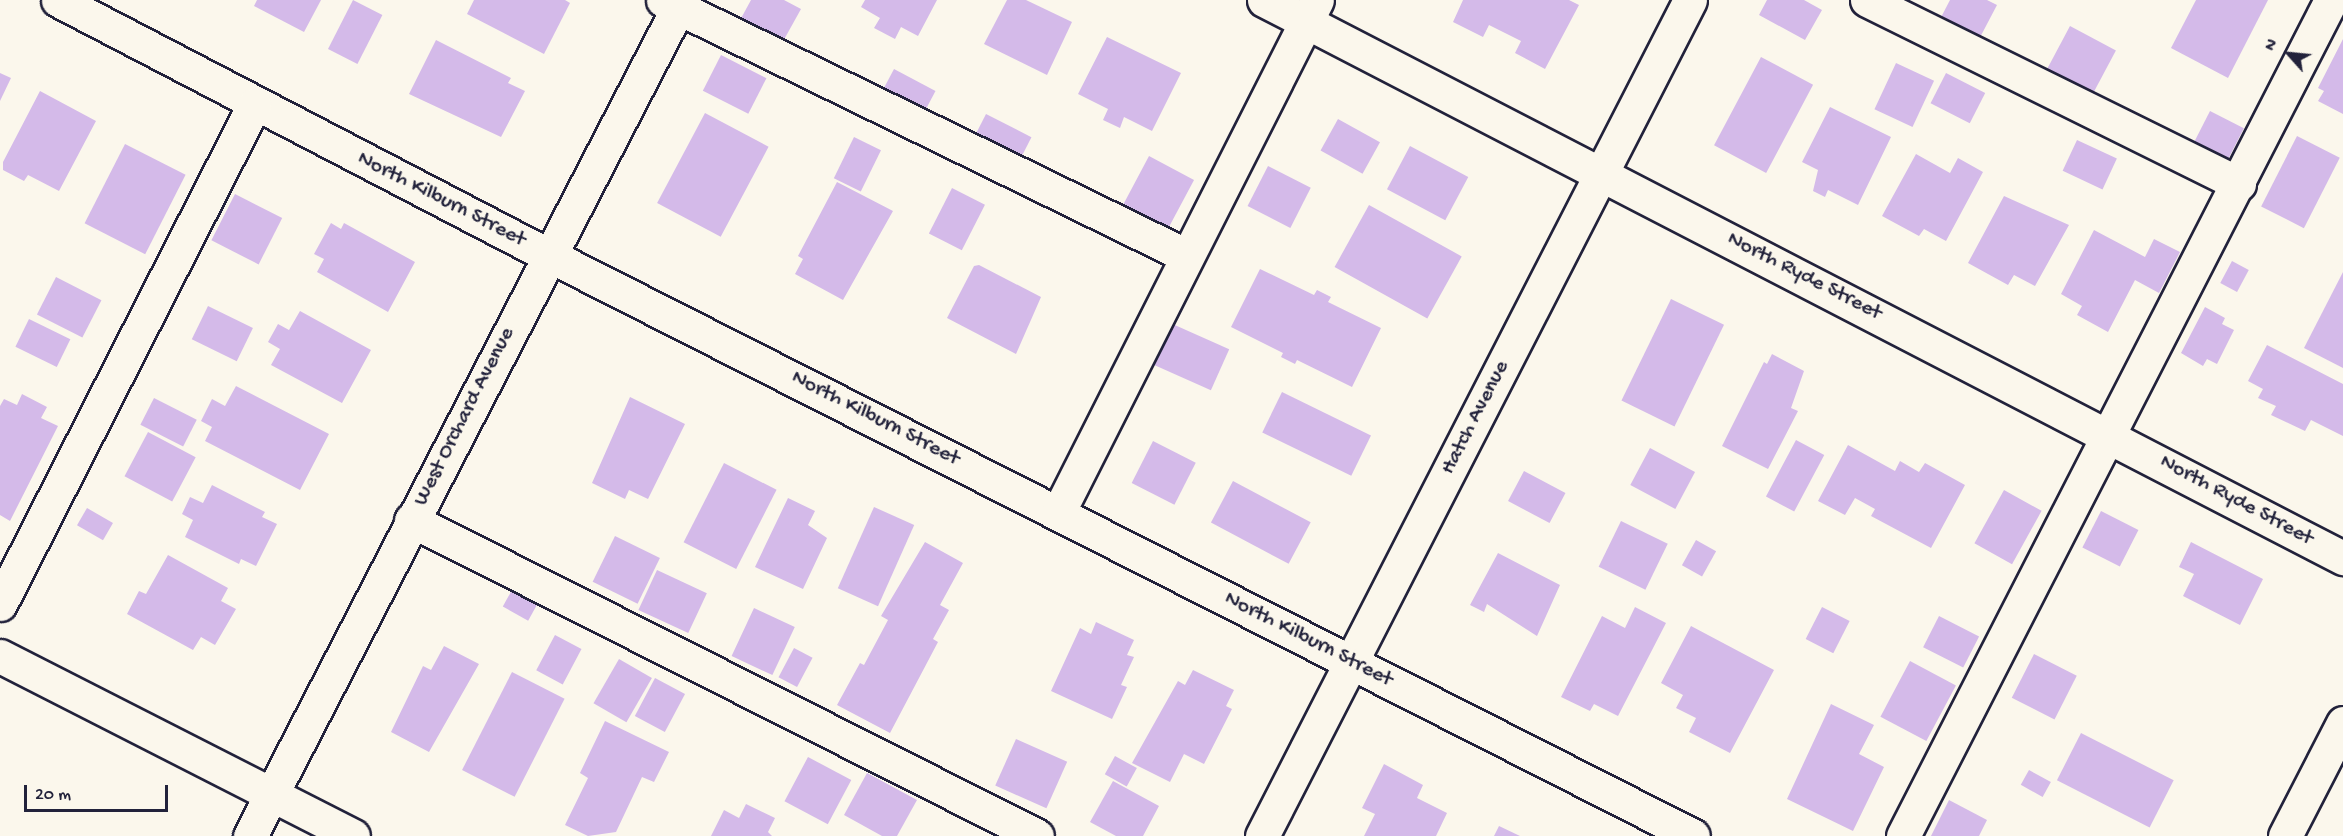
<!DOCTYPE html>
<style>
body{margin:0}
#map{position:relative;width:2343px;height:836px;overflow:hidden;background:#fbf7ec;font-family:"Gochi Hand",sans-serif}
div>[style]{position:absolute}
.building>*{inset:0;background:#d4bae9;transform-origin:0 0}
.roads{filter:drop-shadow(2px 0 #22223b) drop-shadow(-2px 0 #22223b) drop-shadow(0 2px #22223b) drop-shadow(0 -2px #22223b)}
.minor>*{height:33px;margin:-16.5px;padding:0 16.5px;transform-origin:16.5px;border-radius:16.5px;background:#fbf7ec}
span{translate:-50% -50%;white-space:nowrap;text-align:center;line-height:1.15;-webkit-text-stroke:5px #fbf7ec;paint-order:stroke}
.street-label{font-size:22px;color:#22223b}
.north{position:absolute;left:2259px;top:24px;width:60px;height:60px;-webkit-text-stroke:4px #fbf7ec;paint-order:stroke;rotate:297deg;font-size:16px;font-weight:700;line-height:24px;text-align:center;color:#22223b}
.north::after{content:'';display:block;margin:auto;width:21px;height:27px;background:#22223b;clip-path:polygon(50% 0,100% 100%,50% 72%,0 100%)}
.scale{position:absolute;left:24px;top:785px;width:144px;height:27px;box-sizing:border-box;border:3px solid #22223b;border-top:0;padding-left:8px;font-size:18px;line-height:21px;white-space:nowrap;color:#22223b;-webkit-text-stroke:4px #fbf7ec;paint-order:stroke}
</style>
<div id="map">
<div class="building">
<div style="clip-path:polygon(257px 0,321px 0,304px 32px,254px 6px)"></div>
<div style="left:353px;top:0;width:33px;height:55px;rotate:27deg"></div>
<div style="clip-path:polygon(474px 0,565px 0,570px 3px,544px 54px,467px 14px)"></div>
<div style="clip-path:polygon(751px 0,784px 0,801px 9px,781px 45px,739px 22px)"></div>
<div style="clip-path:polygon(865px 0,937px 0,918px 36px,901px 27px,895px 39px,874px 28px,880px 18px,861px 7px)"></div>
<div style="clip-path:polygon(1007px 0,1026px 0,1072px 22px,1047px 75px,984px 44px)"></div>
<div style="clip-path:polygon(1463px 0,1569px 0,1579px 5px,1545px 69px,1515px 53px,1521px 41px,1489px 25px,1483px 37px,1453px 22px)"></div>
<div style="clip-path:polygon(1767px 0,1804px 0,1822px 10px,1805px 40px,1759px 15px)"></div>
<div style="clip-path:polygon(1950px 0,1987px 0,1997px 5px,1976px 45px,1937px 25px)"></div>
<div style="clip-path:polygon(2196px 0,2268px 0,2228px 78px,2171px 48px)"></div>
<div style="left:2070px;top:26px;width:52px;height:61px;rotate:28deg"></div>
<div style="clip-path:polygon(1107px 37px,1181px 73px,1152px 131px,1124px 117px,1120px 128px,1103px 120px,1108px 109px,1078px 94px)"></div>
<div style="clip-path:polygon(2343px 39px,2343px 114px,2318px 101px,2324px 91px,2318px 88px)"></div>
<div style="clip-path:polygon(436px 40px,511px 78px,508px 83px,525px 91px,501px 137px,409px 94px)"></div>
<div style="left:721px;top:55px;width:51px;height:40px;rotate:27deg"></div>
<div style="left:1761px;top:57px;width:59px;height:100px;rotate:28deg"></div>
<div style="left:1896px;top:63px;width:42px;height:51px;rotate:25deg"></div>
<div style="left:894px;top:69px;width:47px;height:33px;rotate:28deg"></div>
<div style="clip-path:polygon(0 73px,11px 78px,0 101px)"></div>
<div style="left:1946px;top:73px;width:44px;height:34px;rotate:27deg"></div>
<div style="clip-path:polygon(40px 91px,96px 121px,59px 191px,28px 175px,24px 181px,3px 170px,3px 162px)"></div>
<div style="clip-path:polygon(1830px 107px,1891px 137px,1858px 205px,1828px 190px,1825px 197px,1813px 191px,1818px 170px,1802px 162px)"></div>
<div style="left:2210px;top:111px;width:38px;height:48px;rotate:27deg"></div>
<div style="left:705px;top:113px;width:72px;height:102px;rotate:28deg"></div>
<div style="left:986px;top:114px;width:51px;height:34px;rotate:27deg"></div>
<div style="left:1338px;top:119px;width:48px;height:36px;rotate:29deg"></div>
<div style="left:2297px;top:136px;width:48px;height:79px;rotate:27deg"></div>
<div style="left:854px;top:137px;width:30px;height:46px;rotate:26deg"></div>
<div style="left:2077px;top:140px;width:44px;height:34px;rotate:25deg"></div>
<div style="left:125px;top:144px;width:68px;height:89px;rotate:27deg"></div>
<div style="left:1410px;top:146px;width:66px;height:49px;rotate:28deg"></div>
<div style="clip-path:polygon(1916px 154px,1950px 173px,1958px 158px,1983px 172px,1946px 241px,1924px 229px,1919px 236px,1882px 216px)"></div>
<div style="left:1149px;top:156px;width:51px;height:54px;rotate:28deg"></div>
<div style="left:1268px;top:166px;width:48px;height:45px;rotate:27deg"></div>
<div style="clip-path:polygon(837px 182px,893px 211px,843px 300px,795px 274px,803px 259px,798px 256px)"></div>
<div style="left:952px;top:188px;width:37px;height:51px;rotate:27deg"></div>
<div style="left:235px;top:194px;width:53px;height:52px;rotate:27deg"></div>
<div style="clip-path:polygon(2004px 196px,2069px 225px,2035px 286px,2014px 275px,2008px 285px,1968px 263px)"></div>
<div style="left:1369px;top:205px;width:106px;height:71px;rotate:29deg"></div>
<div style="clip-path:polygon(331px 223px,341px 229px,344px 223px,415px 262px,388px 312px,317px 272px,324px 259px,314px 254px)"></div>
<div style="clip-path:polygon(2094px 230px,2145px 257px,2154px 239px,2180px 252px,2159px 293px,2135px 280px,2108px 332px,2077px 315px,2082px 306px,2061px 294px)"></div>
<div style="left:2232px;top:261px;width:19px;height:25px;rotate:28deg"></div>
<div style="clip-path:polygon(979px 265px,1041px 297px,1016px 354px,947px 318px,974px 266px)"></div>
<div style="clip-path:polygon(1260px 269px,1314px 295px,1317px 290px,1331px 297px,1328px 302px,1381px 328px,1352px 387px,1297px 360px,1295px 364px,1281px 357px,1283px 353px,1231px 327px)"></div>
<div style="clip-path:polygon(2343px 272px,2343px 368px,2304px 348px)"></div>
<div style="left:56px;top:277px;width:51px;height:42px;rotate:27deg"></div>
<div style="left:1671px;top:299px;width:59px;height:113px;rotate:26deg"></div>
<div style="left:208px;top:306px;width:50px;height:37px;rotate:26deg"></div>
<div style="clip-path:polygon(2205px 307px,2225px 318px,2222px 324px,2234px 330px,2217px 364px,2207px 359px,2203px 366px,2181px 353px)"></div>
<div style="clip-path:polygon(300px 311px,371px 350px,342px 403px,271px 365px,280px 349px,268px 342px,278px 324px,289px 330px)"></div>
<div style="left:29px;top:319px;width:46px;height:31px;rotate:26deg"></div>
<div style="left:1168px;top:322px;width:67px;height:45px;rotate:24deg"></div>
<div style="clip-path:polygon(2267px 345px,2343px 384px,2343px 436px,2311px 420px,2305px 431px,2271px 415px,2276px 406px,2258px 398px,2263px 389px,2248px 381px)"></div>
<div style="clip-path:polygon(1772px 354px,1804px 371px,1791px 408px,1798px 411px,1768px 469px,1722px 446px,1764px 362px,1767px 364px)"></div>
<div style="clip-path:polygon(236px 386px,329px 434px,300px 490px,205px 441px,212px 427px,201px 421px,212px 399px,225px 406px)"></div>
<div style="left:1282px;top:392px;width:99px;height:45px;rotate:26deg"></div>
<div style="clip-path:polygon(22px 394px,47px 407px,41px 418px,58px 426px,10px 521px,0 515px,0 406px,4px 399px,17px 405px)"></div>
<div style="clip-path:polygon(630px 397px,685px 424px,648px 499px,629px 490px,625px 499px,592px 483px)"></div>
<div style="left:154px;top:398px;width:48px;height:30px;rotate:27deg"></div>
<div style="left:148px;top:432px;width:54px;height:50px;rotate:28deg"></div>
<div style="left:1796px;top:440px;width:32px;height:64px;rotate:28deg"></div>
<div style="left:1153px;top:441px;width:48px;height:47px;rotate:27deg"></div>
<div style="clip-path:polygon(1848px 445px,1895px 471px,1900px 461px,1919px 472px,1925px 463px,1965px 485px,1931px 548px,1871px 516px,1875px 509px,1855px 498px,1845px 515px,1818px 501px)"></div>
<div style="left:1650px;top:448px;width:51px;height:42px;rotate:28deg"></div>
<div style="left:724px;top:463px;width:59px;height:89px;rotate:27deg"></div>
<div style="left:1524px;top:471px;width:47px;height:34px;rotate:28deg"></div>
<div style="left:1233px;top:481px;width:88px;height:47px;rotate:28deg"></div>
<div style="clip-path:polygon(212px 485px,265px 512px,262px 517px,277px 524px,256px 566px,241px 559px,239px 564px,185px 537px,193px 520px,182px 514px,190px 497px,203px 503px)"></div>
<div style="left:2004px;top:490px;width:43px;height:61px;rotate:29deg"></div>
<div style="clip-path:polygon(788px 498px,815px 511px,808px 525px,827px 538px,803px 589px,755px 567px)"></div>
<div style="left:874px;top:507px;width:44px;height:89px;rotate:24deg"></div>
<div style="left:87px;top:508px;width:30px;height:20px;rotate:30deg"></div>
<div style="left:2101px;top:511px;width:42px;height:41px;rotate:27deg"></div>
<div style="left:1621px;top:521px;width:52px;height:51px;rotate:26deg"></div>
<div style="left:615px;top:536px;width:50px;height:51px;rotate:26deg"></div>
<div style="left:1696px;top:540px;width:23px;height:29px;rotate:29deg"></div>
<div style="clip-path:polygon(925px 542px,963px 563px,940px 605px,949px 610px,933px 639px,938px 642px,890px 733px,837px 705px,860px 663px,864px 665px,888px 620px,881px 616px)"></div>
<div style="clip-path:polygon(2191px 542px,2263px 579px,2240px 625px,2183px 596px,2194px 574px,2179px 567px)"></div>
<div style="clip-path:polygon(1498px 553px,1560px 585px,1537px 636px,1487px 604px,1484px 612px,1470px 605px)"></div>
<div style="clip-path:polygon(168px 555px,228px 588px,221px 601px,236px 609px,215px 645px,201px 637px,193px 650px,127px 614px,139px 591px,146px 594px)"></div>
<div style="left:657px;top:570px;width:55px;height:44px;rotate:25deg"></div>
<div style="left:512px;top:590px;width:29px;height:19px;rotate:29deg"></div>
<div style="clip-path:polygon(1635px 607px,1666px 623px,1618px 716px,1594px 704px,1590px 711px,1561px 697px,1602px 616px,1625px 628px)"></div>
<div style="left:1822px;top:607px;width:31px;height:36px;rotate:27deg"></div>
<div style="left:754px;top:608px;width:45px;height:53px;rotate:25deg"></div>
<div style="left:1939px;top:616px;width:45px;height:35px;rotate:27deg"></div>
<div style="clip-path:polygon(1096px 622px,1134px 640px,1127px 655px,1134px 657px,1121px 685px,1127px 687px,1112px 719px,1051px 691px,1080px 628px,1091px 634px)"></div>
<div style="clip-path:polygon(1691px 626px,1774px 670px,1730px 753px,1689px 732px,1696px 718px,1676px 708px,1683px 695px,1661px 683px)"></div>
<div style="left:555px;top:635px;width:30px;height:40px;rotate:28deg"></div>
<div style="clip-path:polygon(444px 646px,479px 664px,429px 752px,391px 732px,423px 666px,431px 670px)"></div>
<div style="left:794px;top:648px;width:21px;height:33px;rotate:28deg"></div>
<div style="left:2034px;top:654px;width:48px;height:49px;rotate:27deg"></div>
<div style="left:619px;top:659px;width:38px;height:51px;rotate:30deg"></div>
<div style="left:1910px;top:661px;width:52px;height:63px;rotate:28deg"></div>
<div style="clip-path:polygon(1193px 670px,1234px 690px,1226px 706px,1232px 709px,1204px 764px,1184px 754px,1170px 782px,1132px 763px,1178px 681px,1185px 685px)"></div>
<div style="left:512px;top:672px;width:59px;height:110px;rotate:27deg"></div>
<div style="left:655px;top:678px;width:34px;height:43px;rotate:28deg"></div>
<div style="clip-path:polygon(1831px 704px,1874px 725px,1859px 754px,1884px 767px,1853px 831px,1787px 799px)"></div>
<div style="clip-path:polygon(605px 721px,669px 752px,654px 782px,642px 777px,616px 832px,588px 836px,565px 825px,588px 778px,580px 773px)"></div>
<div style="left:2081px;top:733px;width:104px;height:53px;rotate:27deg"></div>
<div style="left:1016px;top:739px;width:56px;height:51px;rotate:24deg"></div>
<div style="left:1115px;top:756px;width:25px;height:21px;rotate:29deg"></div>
<div style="left:808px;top:757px;width:49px;height:50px;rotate:28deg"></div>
<div style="clip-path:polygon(1384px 764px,1423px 785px,1417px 798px,1447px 813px,1436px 836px,1364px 836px,1375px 814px,1362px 808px)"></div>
<div style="left:2029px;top:770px;width:25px;height:17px;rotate:29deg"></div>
<div style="clip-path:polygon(867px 773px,917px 800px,897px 836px,882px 836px,844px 815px)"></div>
<div style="clip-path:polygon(1113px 781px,1159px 806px,1143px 836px,1116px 836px,1090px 822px)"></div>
<div style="clip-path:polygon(1949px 800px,1987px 820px,1979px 836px,1931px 836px)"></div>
<div style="clip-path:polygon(746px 804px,775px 818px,768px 832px,772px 836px,711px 836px,724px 810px,739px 818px)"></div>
<div style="clip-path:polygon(1499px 826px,1520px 836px,1494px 836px)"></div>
</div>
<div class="roads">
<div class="minor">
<div style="left:58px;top:0;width:513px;rotate:27.51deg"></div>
<div style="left:513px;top:237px;width:1323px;rotate:26.91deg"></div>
<div style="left:663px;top:0;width:583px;rotate:26.04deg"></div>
<div style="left:1264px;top:0;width:1215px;rotate:27.35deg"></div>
<div style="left:1867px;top:0;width:415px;rotate:26.3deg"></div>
<div style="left:1059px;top:511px;width:572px;rotate:-63.21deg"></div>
<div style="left:411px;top:520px;width:701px;rotate:26.78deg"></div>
<div style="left:0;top:604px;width:560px;rotate:-63.02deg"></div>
<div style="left:0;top:656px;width:396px;rotate:27deg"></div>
<div style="left:250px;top:836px;width:941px;rotate:-62.67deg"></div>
<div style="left:1262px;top:836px;width:939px;rotate:-62.89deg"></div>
<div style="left:1903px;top:836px;width:939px;rotate:-62.89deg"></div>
<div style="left:2285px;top:836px;width:127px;rotate:-62.8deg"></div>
</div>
</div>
<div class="street-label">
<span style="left:441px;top:200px;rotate:27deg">North Kilburn Street</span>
<span style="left:1804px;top:277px;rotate:27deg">North Ryde Street</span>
<span style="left:465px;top:417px;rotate:-63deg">West Orchard Avenue</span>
<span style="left:1476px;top:418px;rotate:-63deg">Hatch Avenue</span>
<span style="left:875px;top:419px;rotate:27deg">North Kilburn Street</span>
<span style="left:2236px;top:501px;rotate:28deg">North Ryde Street</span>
<span style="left:1308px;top:640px;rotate:27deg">North Kilburn Street</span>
</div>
<div class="north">N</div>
<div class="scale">20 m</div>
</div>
